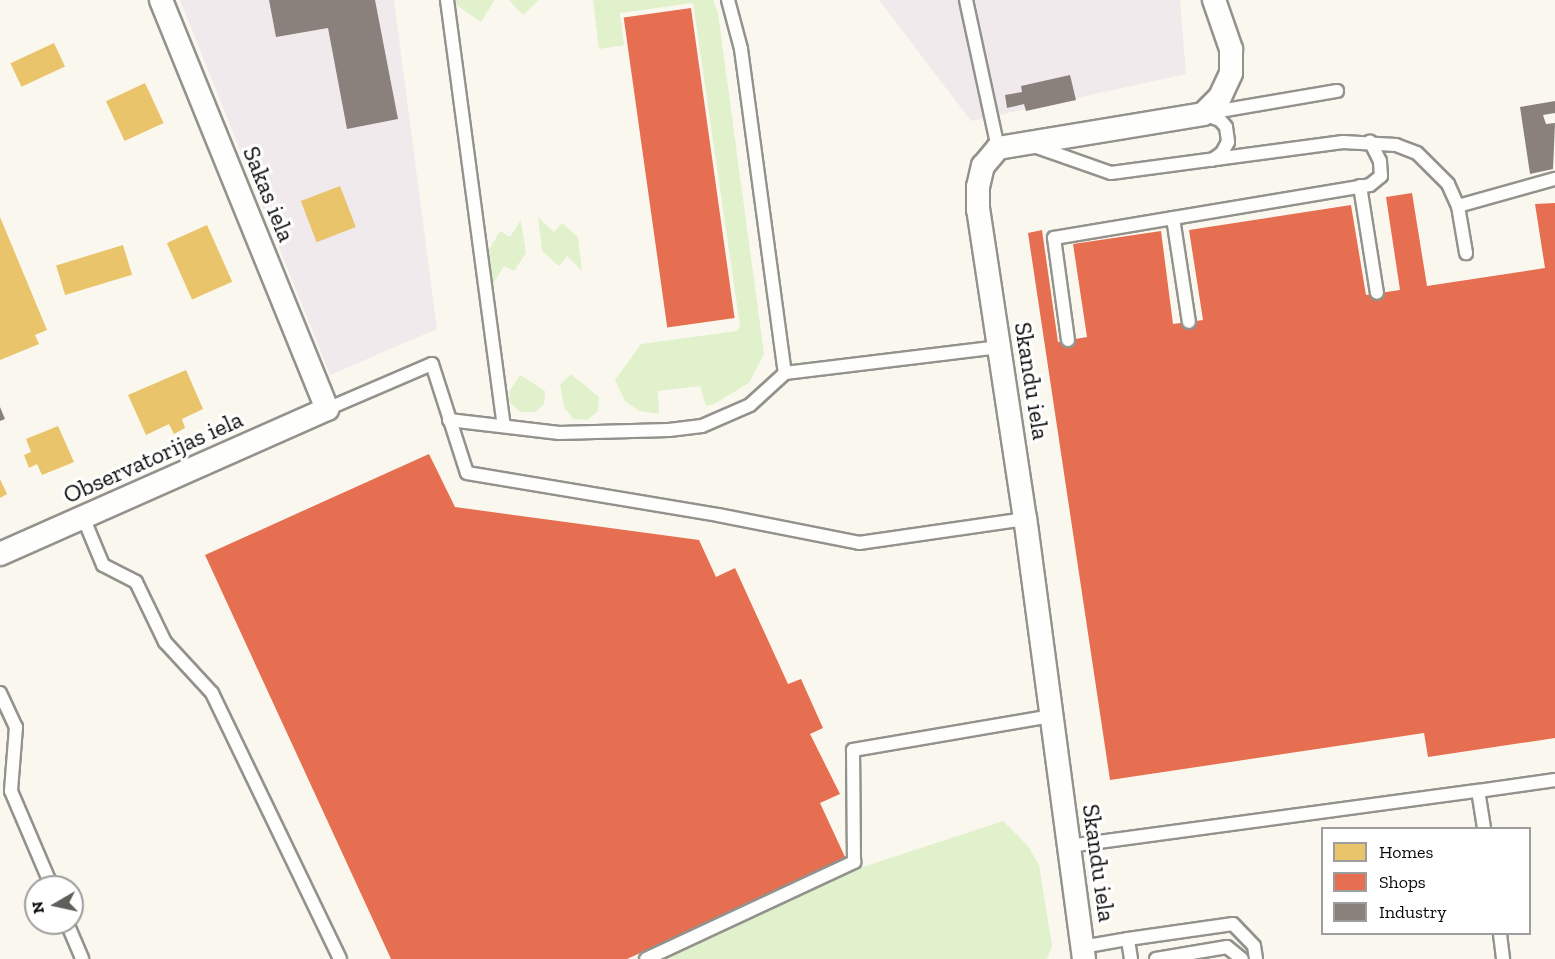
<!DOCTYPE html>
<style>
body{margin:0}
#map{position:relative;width:1555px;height:959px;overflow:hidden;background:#faf8ee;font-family:"Zilla Slab",serif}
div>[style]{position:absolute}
.industrial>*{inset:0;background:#f1eaec}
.green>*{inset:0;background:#e0f1cc}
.homes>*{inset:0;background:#e9c46a;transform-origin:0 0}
.shops>*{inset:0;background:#e76f51;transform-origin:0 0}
.industry>*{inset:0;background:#8a817c}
.roads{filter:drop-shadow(2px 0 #93928d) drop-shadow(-2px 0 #93928d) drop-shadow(0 2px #93928d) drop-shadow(0 -2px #93928d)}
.service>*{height:12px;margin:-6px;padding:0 6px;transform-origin:6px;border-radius:6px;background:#fefefc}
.minor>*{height:22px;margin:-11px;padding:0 11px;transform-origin:11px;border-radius:11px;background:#fefefc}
span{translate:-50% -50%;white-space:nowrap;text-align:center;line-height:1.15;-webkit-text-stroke:6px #fff;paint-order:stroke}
.street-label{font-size:24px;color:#0b0b0b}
.legend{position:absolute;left:1321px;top:827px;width:210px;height:108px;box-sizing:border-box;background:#fff;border:2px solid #9d9d9d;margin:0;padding:8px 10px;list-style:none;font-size:18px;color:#0b0b0b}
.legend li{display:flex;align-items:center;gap:12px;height:30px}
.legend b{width:30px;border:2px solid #9d9d9d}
.north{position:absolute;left:24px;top:875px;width:60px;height:60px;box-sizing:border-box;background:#fff;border:2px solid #9d9d9d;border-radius:50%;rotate:261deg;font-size:16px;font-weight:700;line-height:24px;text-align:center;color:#0b0b0b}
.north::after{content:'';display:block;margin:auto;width:21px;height:27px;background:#5f5e5a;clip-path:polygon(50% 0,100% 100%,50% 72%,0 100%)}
</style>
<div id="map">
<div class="industrial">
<div style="clip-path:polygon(180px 0,394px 0,437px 329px,330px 375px)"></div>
<div style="clip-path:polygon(879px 0,1180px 0,1186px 74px,971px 121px)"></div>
</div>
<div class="green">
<div style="clip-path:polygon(456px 0,493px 0,494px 1px,481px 22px,456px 5px)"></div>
<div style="clip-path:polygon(509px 0,539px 0,523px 15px)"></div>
<div style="clip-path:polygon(593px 0,713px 0,718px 13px,764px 354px,749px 383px,714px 404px,706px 406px,700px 386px,658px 391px,659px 414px,639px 411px,625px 401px,615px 380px,641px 344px,737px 331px,740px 326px,693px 3px,620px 13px,624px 45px,599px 49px)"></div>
<div style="clip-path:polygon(538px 217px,554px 232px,562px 223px,578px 237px,582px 271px,567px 256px,559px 266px,542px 251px)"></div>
<div style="clip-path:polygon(521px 220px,526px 253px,514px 271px,504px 266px,493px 284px,489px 250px,500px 231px,510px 237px)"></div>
<div style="clip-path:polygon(571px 374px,599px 397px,598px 411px,587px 420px,573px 419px,564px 407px,560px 385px)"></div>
<div style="clip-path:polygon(520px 375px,545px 391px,544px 404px,535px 412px,521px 412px,510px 403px,509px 392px)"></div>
<div style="clip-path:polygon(1003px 821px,1028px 846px,1039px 865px,1052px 946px,1047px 959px,663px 959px,860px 868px)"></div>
</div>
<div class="homes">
<div style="left:54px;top:43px;width:26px;height:48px;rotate:65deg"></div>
<div style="left:145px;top:83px;width:44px;height:43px;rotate:65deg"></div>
<div style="left:340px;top:186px;width:44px;height:42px;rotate:69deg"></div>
<div style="clip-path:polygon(0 217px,47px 330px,35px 335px,39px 344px,0 360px)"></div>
<div style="left:207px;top:225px;width:62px;height:44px;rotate:66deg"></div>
<div style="left:123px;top:245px;width:31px;height:70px;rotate:73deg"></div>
<div style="clip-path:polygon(186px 370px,203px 409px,182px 419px,185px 428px,174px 434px,169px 424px,146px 435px,128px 395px)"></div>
<div style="clip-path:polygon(58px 426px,74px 462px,42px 475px,37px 464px,29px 468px,24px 455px,31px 452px,26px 439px)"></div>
<div style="clip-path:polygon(0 479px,7px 494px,0 498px)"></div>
</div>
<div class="shops">
<div style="left:691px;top:8px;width:313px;height:68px;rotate:82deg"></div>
<div style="clip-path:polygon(1412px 193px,1427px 286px,1545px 268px,1535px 204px,1555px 203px,1555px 738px,1428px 757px,1424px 733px,1110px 780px,1028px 233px,1042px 230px,1058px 342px,1087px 337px,1073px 244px,1161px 231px,1173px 324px,1203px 320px,1189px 230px,1351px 205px,1366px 295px,1400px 290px,1386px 197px)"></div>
<div style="clip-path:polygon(429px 454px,455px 507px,699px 540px,716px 577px,735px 568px,788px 684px,801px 679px,823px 728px,810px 734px,840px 794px,820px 803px,846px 859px,627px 959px,391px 959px,205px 555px)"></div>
</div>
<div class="industry">
<div style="clip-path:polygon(269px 0,375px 0,398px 119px,347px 129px,328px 28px,276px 37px)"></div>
<div style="clip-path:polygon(1070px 75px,1076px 100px,1026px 111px,1024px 104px,1007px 108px,1005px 95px,1022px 92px,1021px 86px)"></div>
<div style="clip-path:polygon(1555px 101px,1555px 113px,1543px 115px,1546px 124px,1555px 123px,1553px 169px,1530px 174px,1520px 107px)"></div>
<div style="clip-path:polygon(0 407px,5px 419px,0 421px)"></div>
</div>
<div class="roads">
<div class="service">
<div style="left:447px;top:0;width:429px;rotate:82.4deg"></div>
<div style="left:728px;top:0;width:51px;rotate:75.1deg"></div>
<div style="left:741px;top:49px;width:327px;rotate:82.3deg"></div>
<div style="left:966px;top:0;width:151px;rotate:77.8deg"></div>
<div style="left:1208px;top:113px;width:131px;rotate:-9.7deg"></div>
<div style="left:1204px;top:114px;width:17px;rotate:21deg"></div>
<div style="left:1220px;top:120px;width:9px;rotate:49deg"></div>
<div style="left:1226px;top:127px;width:15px;rotate:82deg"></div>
<div style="left:1228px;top:142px;width:13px;rotate:119deg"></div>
<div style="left:1222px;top:153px;width:12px;rotate:145deg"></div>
<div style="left:1037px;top:147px;width:78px;rotate:19.4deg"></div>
<div style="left:1111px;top:173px;width:234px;rotate:-7.6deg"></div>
<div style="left:1343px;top:142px;width:53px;rotate:3.2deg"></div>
<div style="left:1396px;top:145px;width:22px;rotate:21deg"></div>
<div style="left:1417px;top:153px;width:44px;rotate:45deg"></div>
<div style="left:1448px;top:184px;width:24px;rotate:66deg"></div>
<div style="left:1458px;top:206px;width:48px;rotate:80.3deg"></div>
<div style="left:1360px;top:186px;width:108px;rotate:81deg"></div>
<div style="left:1458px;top:206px;width:101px;rotate:-15.6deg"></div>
<div style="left:1173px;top:218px;width:105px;rotate:81.3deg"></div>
<div style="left:1068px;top:340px;width:103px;rotate:-97.8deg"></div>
<div style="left:1054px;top:238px;width:320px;rotate:-9.5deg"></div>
<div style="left:1370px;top:185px;width:14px;rotate:-39deg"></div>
<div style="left:1381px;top:176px;width:15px;rotate:-94deg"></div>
<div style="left:1380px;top:161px;width:22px;rotate:-117deg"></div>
<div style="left:327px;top:409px;width:114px;rotate:-23.2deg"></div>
<div style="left:432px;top:364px;width:114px;rotate:72.2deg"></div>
<div style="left:467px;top:473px;width:254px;rotate:9.5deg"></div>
<div style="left:718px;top:515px;width:144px;rotate:11.2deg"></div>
<div style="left:859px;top:543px;width:168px;rotate:-8.2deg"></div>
<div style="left:449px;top:420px;width:111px;rotate:6.7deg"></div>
<div style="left:559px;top:433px;width:110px;rotate:-1.6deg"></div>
<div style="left:669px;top:430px;width:33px;rotate:-7deg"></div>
<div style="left:702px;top:426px;width:52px;rotate:-23.6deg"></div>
<div style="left:750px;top:405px;width:47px;rotate:-42.4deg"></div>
<div style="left:785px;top:373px;width:216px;rotate:-6.9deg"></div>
<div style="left:83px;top:517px;width:52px;rotate:67.4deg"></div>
<div style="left:103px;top:565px;width:37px;rotate:27deg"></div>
<div style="left:136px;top:582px;width:67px;rotate:64.2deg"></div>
<div style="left:165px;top:642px;width:69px;rotate:47.3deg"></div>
<div style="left:212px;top:693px;width:295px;rotate:64.3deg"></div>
<div style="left:0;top:693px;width:38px;rotate:65deg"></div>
<div style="left:16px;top:727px;width:64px;rotate:94.5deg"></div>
<div style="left:11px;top:791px;width:104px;rotate:66.9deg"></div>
<div style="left:1484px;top:828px;width:37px;rotate:-99deg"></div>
<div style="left:1478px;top:791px;width:78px;rotate:-8.1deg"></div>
<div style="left:1069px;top:846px;width:413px;rotate:-7.7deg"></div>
<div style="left:67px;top:923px;width:39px;rotate:67deg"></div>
<div style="left:1500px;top:934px;width:25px;rotate:83deg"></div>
<div style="left:1082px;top:947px;width:47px;rotate:-9.9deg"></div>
<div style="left:646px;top:959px;width:230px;rotate:-25deg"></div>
<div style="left:854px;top:862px;width:112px;rotate:-90.5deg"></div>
<div style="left:853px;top:750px;width:202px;rotate:-9.7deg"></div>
<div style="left:1131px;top:959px;width:20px;rotate:-99deg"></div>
<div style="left:1128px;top:939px;width:106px;rotate:-8.1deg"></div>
<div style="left:1233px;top:924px;width:30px;rotate:46deg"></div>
<div style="left:1254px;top:946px;width:13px;rotate:81deg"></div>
<div style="left:1156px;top:959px;width:72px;rotate:-9.6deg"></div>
<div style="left:1227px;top:947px;width:19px;rotate:39deg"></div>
</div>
<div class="minor">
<div style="left:0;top:554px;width:358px;rotate:-23.9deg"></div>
<div style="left:327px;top:409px;width:441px;rotate:-112.1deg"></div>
<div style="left:1084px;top:959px;width:444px;rotate:-97.6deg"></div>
<div style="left:1025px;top:519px;width:313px;rotate:-98.6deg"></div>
<div style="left:978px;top:210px;width:23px;rotate:-90deg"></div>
<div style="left:978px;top:187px;width:22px;rotate:-77deg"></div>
<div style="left:983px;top:166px;width:23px;rotate:-50deg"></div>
<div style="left:998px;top:148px;width:208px;rotate:-9.4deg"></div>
<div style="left:1203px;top:114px;width:24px;rotate:-45deg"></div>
<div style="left:1220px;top:97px;width:26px;rotate:-65deg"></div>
<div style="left:1231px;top:73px;width:24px;rotate:-90deg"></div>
<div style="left:1231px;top:49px;width:52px;rotate:-109.1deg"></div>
</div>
</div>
<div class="street-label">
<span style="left:269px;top:194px;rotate:68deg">Sakas iela</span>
<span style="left:1032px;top:381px;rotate:81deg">Skandu iela</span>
<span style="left:153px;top:457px;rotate:-24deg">Observatorijas iela</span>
<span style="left:1099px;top:863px;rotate:82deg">Skandu iela</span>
</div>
<ul class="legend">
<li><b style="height:16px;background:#e9c46a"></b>Homes</li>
<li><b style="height:16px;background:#e76f51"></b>Shops</li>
<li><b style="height:16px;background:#8a817c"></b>Industry</li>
</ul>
<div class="north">N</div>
</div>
